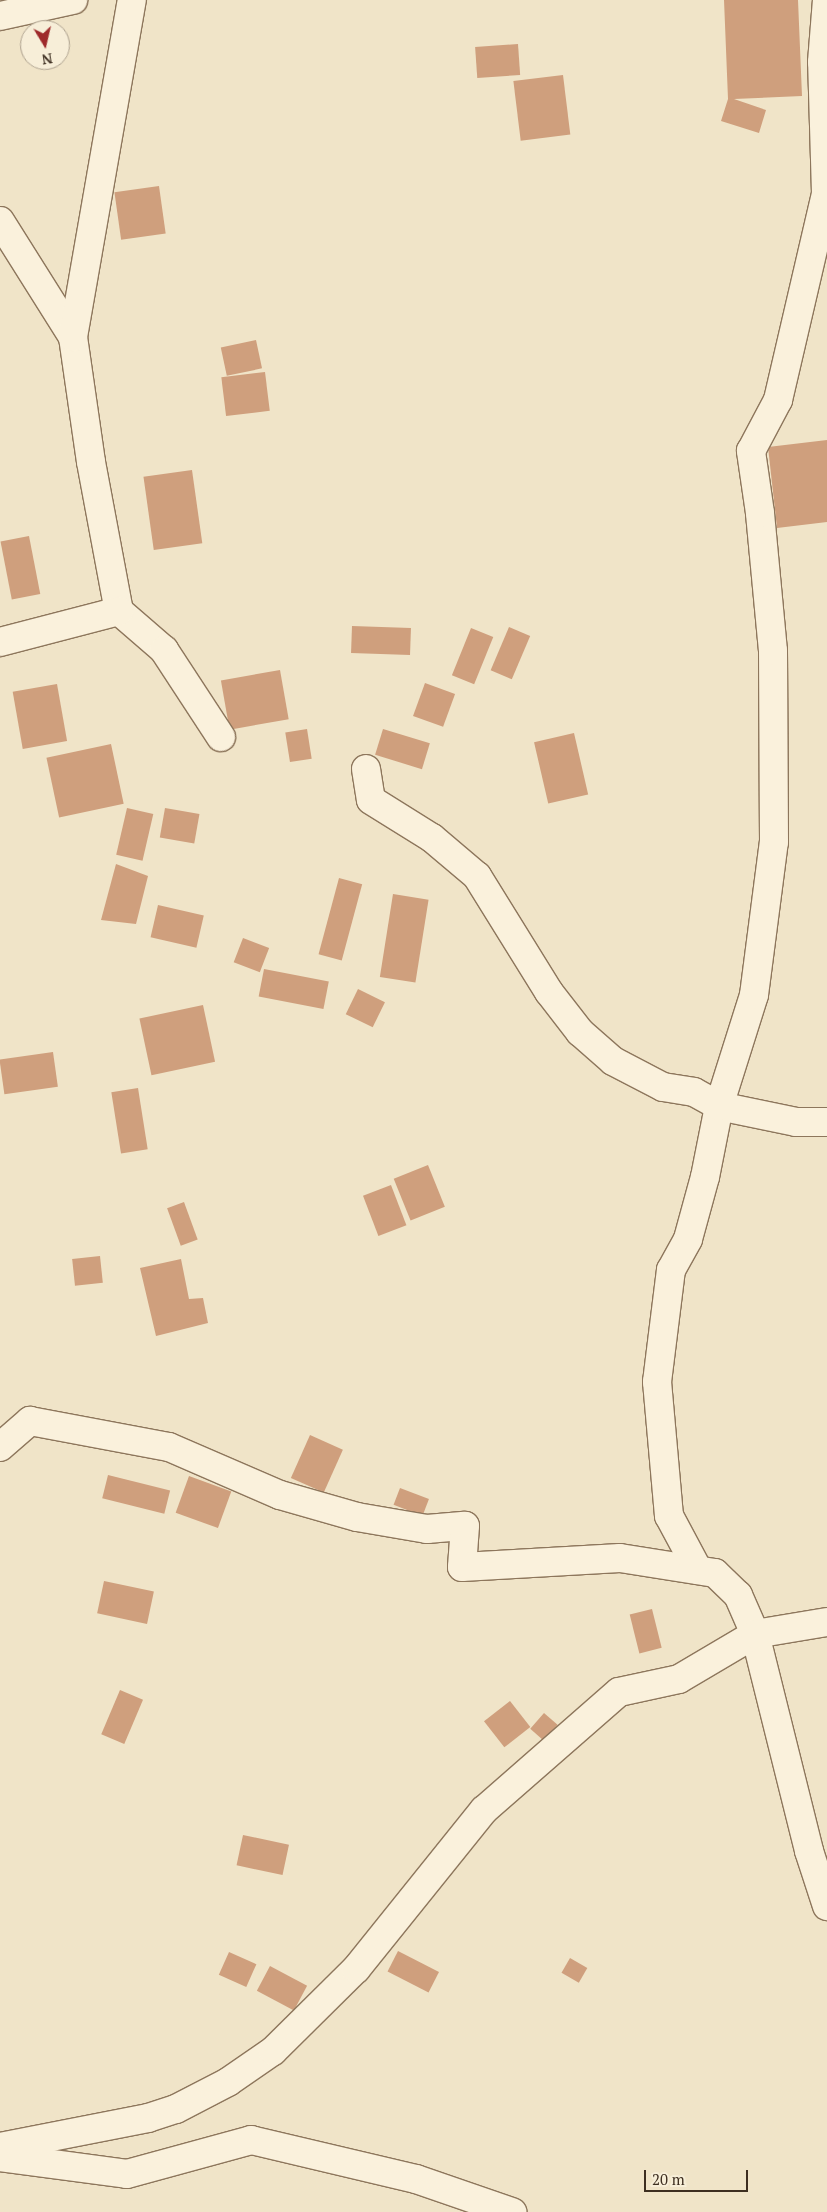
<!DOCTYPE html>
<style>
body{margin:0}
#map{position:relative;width:827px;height:2212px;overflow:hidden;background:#f0e4c8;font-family:"PT Serif",serif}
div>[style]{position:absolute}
.building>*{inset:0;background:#cf9f7d;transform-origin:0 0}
.roads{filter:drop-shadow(1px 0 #8d765c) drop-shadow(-1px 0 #8d765c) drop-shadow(0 1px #8d765c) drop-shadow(0 -1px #8d765c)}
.minor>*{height:28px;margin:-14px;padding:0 14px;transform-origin:14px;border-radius:14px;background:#faf1dc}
span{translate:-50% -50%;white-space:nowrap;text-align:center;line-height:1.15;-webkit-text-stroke:4px #f7eed8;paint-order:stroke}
.north{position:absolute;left:20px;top:20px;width:50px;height:50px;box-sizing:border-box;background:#f7eed8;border:1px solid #ada18e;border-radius:50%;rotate:171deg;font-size:14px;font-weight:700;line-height:20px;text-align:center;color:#3d2e20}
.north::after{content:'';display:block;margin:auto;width:18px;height:22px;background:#9e2a2b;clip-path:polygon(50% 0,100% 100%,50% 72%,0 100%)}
.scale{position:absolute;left:644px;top:2170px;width:104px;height:22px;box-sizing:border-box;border:2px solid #3d2e20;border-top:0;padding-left:6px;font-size:15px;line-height:18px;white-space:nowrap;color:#3d2e20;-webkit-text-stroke:4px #f7eed8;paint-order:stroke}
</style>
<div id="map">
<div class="building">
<div style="clip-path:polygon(724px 0,798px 0,802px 96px,734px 99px,766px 110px,759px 133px,721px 121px,728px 99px)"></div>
<div style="left:518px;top:44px;width:31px;height:43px;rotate:86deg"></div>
<div style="left:563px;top:75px;width:60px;height:50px;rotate:83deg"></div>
<div style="left:159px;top:186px;width:48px;height:45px;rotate:82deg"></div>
<div style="left:256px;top:340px;width:29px;height:36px;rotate:78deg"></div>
<div style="left:265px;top:372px;width:39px;height:44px;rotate:83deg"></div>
<div style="clip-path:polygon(827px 440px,827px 522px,777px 528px,768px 447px)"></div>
<div style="left:192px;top:470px;width:74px;height:49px;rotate:82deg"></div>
<div style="left:29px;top:536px;width:59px;height:29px;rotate:79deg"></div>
<div style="left:352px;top:626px;width:59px;height:27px;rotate:2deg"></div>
<div style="left:509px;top:627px;width:23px;height:47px;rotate:23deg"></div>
<div style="left:471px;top:628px;width:24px;height:51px;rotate:22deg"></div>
<div style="left:280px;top:670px;width:50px;height:60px;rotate:80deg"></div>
<div style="left:425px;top:683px;width:32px;height:35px;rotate:20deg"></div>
<div style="left:57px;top:684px;width:58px;height:45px;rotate:80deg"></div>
<div style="left:307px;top:729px;width:30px;height:22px;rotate:81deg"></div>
<div style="left:383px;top:729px;width:49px;height:27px;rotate:17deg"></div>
<div style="left:574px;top:733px;width:63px;height:41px;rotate:77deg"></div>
<div style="left:111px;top:744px;width:61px;height:66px;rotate:78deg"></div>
<div style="left:127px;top:808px;width:27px;height:48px;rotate:13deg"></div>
<div style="left:165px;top:808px;width:35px;height:30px;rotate:10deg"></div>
<div style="clip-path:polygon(116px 864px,148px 876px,136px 924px,101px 920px)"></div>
<div style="left:339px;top:878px;width:24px;height:79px;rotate:15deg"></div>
<div style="left:393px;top:894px;width:36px;height:84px;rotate:9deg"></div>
<div style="left:158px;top:905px;width:47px;height:33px;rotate:13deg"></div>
<div style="left:243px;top:938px;width:28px;height:26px;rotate:21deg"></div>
<div style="left:264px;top:969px;width:66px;height:28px;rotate:11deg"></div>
<div style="left:358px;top:989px;width:30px;height:28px;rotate:26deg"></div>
<div style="left:203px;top:1005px;width:58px;height:65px;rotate:78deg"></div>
<div style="left:53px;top:1052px;width:35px;height:54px;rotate:82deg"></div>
<div style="left:138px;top:1088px;width:62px;height:27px;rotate:81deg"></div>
<div style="left:428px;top:1165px;width:45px;height:37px;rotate:68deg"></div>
<div style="left:391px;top:1185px;width:43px;height:30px;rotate:69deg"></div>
<div style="left:184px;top:1202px;width:40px;height:18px;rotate:70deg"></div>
<div style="left:100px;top:1256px;width:27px;height:28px;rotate:84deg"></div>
<div style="clip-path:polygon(181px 1259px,189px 1299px,203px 1298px,208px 1323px,156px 1336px,140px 1268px)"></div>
<div style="left:310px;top:1435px;width:36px;height:47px;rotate:24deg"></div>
<div style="left:108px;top:1475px;width:64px;height:24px;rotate:14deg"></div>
<div style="left:189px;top:1476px;width:45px;height:39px;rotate:20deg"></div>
<div style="left:400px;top:1488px;width:31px;height:18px;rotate:21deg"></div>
<div style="left:104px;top:1581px;width:51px;height:33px;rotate:12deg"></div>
<div style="left:652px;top:1609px;width:40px;height:23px;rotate:76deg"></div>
<div style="left:120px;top:1690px;width:25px;height:48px;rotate:23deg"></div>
<div style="left:510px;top:1701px;width:33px;height:33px;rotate:52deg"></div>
<div style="left:544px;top:1713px;width:18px;height:21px;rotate:41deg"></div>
<div style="left:243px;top:1835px;width:47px;height:31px;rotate:12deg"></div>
<div style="left:398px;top:1951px;width:46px;height:23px;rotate:27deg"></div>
<div style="left:229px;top:1952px;width:30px;height:25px;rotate:24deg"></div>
<div style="left:570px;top:1958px;width:20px;height:17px;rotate:30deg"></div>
<div style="left:270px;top:1966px;width:42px;height:28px;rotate:28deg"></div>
</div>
<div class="roads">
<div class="minor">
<div style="left:0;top:16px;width:75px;rotate:-12.4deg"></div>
<div style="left:0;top:221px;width:137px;rotate:57.8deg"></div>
<div style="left:73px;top:337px;width:126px;rotate:81.8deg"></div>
<div style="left:91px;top:462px;width:152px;rotate:79.4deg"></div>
<div style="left:119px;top:611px;width:60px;rotate:40.9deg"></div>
<div style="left:164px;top:650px;width:104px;rotate:56.8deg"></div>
<div style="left:73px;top:337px;width:342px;rotate:-80.1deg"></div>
<div style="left:0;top:642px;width:123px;rotate:-14.6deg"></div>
<div style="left:366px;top:769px;width:31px;rotate:81deg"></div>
<div style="left:371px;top:800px;width:72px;rotate:31.9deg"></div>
<div style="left:432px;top:838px;width:59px;rotate:40.2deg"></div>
<div style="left:477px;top:876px;width:137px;rotate:58.2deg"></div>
<div style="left:549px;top:992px;width:51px;rotate:52.2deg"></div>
<div style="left:580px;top:1032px;width:44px;rotate:41.3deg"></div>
<div style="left:613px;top:1061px;width:56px;rotate:27.5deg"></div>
<div style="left:663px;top:1087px;width:31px;rotate:9deg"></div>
<div style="left:694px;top:1092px;width:29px;rotate:29deg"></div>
<div style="left:719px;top:1106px;width:79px;rotate:11.7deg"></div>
<div style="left:796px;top:1122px;width:31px"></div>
<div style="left:0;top:1447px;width:40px;rotate:-41deg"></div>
<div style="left:30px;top:1421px;width:141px;rotate:10.6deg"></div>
<div style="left:169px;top:1447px;width:121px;rotate:23.4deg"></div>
<div style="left:280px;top:1495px;width:80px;rotate:15.9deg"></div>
<div style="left:357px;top:1517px;width:71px;rotate:9.7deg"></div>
<div style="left:427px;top:1529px;width:38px;rotate:-5deg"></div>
<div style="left:465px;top:1526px;width:41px;rotate:94.2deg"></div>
<div style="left:462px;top:1567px;width:158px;rotate:-3.3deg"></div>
<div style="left:620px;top:1558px;width:96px;rotate:9deg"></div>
<div style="left:715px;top:1573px;width:32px;rotate:44deg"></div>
<div style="left:738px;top:1595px;width:43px;rotate:66.4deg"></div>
<div style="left:755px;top:1634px;width:224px;rotate:76deg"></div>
<div style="left:809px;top:1851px;width:58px;rotate:71.9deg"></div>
<div style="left:698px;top:1570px;width:61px;rotate:-118.2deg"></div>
<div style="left:669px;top:1516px;width:135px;rotate:-95.1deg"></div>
<div style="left:657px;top:1382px;width:113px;rotate:-82.9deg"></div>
<div style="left:671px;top:1270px;width:35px;rotate:-61deg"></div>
<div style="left:688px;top:1239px;width:64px;rotate:-74.7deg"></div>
<div style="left:705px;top:1177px;width:72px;rotate:-78.8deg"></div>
<div style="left:719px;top:1106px;width:116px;rotate:-72.5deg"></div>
<div style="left:754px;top:995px;width:154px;rotate:-82.6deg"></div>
<div style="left:774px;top:842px;width:191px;rotate:-90.3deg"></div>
<div style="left:773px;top:651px;width:139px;rotate:-95.4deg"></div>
<div style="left:760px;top:513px;width:63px;rotate:-98.3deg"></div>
<div style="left:751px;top:451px;width:58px;rotate:-62.1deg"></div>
<div style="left:778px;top:400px;width:212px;rotate:-76.9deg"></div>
<div style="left:826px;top:193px;width:131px;rotate:-91.7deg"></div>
<div style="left:822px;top:62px;width:62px;rotate:-85.4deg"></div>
<div style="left:0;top:2147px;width:151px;rotate:-11.1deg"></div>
<div style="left:148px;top:2118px;width:29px;rotate:-18deg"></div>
<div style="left:176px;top:2109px;width:59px;rotate:-27.4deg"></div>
<div style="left:228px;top:2082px;width:55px;rotate:-34.6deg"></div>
<div style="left:273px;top:2051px;width:117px;rotate:-44.7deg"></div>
<div style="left:356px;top:1969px;width:204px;rotate:-51.2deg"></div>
<div style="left:484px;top:1810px;width:179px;rotate:-41.2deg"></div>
<div style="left:619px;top:1692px;width:61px;rotate:-12.2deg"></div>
<div style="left:679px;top:1679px;width:88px;rotate:-30.6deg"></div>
<div style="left:755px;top:1634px;width:73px;rotate:-9.5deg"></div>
<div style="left:0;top:2157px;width:128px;rotate:7.6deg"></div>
<div style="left:127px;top:2174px;width:129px;rotate:-15.3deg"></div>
<div style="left:251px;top:2140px;width:170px;rotate:13.3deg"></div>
<div style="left:416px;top:2179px;width:102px;rotate:19deg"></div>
</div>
</div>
<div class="north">N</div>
<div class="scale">20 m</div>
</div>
